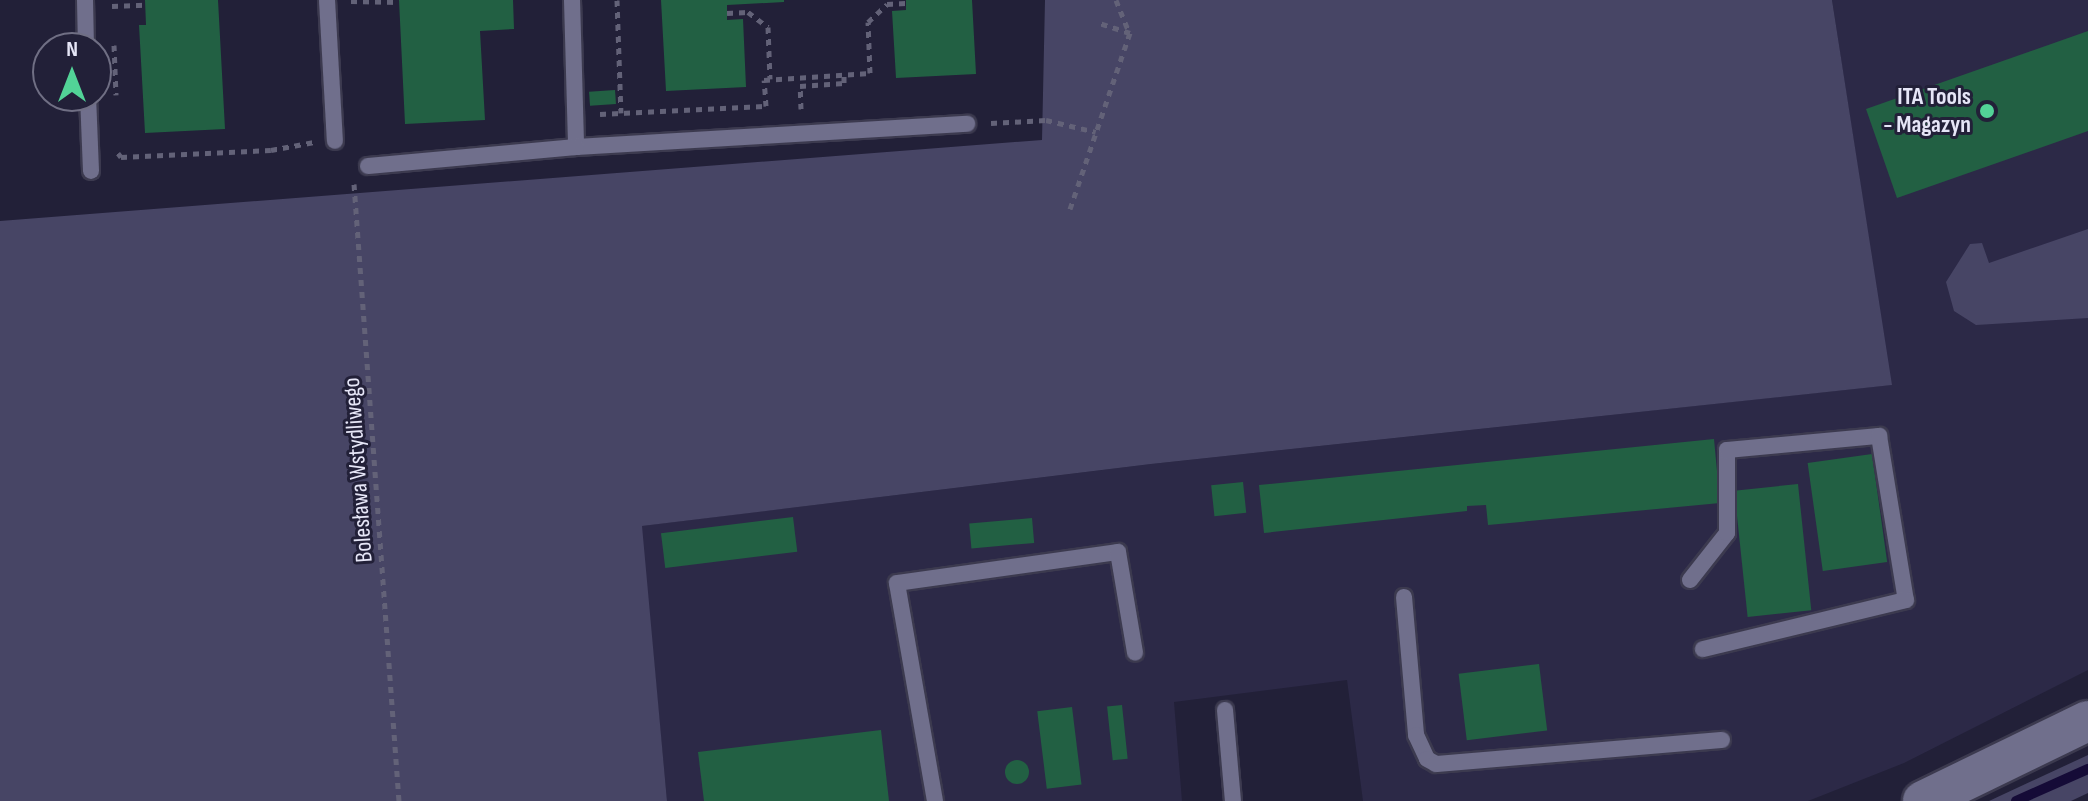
<!DOCTYPE html>
<meta charset="utf-8">
<style>
body{margin:0}
#map{position:relative;width:2088px;height:801px;overflow:hidden;background:#222038;font-family:"Sofia Sans Condensed",sans-serif}
div>[style]{position:absolute}
.built>*{inset:0;background:#2c2947}
.green>*{inset:0;background:#474565}
.stream>*{height:10px;margin:-5px;padding:0 5px;transform-origin:5px;border-radius:5px;background:#150b37}
.building>*{inset:0;background:#226043;transform-origin:0 0}
.round{border-radius:50%}
.path>*{height:5px;margin-top:-2.5px;transform-origin:0;background:repeating-linear-gradient(90deg,#636278 0 6px,transparent 0 12px)}
.roads{filter:drop-shadow(2px 0 #3c3a4f) drop-shadow(-2px 0 #3c3a4f) drop-shadow(0 2px #3c3a4f) drop-shadow(0 -2px #3c3a4f)}
.service>*{height:16px;margin:-8px;padding:0 8px;transform-origin:8px;border-radius:8px;background:#706f8c}
.tertiary>*{height:40px;margin:-20px;padding:0 20px;transform-origin:20px;border-radius:20px;background:#706f8c}
.dots>*{width:22px;height:22px;translate:-50% -50%;box-sizing:border-box;border:4px solid #222038;border-radius:50%}
span{translate:-50% -50%;white-space:nowrap;text-align:center;line-height:1.15;-webkit-text-stroke:6px #222038;paint-order:stroke}
.poi-label{font-size:24px;color:#e6e6f7;font-weight:700}
.right{translate:-100% -50%;text-align:right}
.street-label{font-size:24px;color:#e6e6f7}
.north{position:absolute;left:32px;top:32px;width:80px;height:80px;box-sizing:border-box;background:#222038;border:2px solid #706f84;border-radius:50%;rotate:0deg;font-size:22px;font-weight:700;line-height:32px;text-align:center;color:#e6e6f7}
.north::after{content:'';display:block;margin:auto;width:28px;height:36px;background:#52d397;clip-path:polygon(50% 0,100% 100%,50% 72%,0 100%)}
</style>
<div id="map">
<div class="built">
<div style="clip-path:polygon(1832px 0,2088px 0,2088px 670px,1904px 763px,1808px 801px,1363px 801px,1347px 680px,1174px 702px,1182px 801px,667px 801px,641px 526px,1151px 464px,1891px 385px)"></div>
</div>
<div class="green">
<div style="clip-path:polygon(1045px 0,1832px 0,1892px 385px,1151px 464px,642px 526px,667px 801px,0 801px,0 221px,1042px 140px)"></div>
<div style="clip-path:polygon(2088px 229px,2088px 318px,1976px 325px,1954px 311px,1946px 282px,1970px 244px,1982px 243px,1989px 263px)"></div>
<div style="clip-path:polygon(2088px 755px,2088px 793px,2071px 801px,1989px 801px)"></div>
</div>
<div class="stream">
<div style="left:2016px;top:801px;width:79px;rotate:-24deg"></div>
</div>
<div class="building">
<div style="clip-path:polygon(145px 0,218px 0,225px 129px,145px 133px,139px 25px,146px 25px)"></div>
<div style="clip-path:polygon(399px 0,513px 0,514px 29px,480px 31px,485px 120px,405px 124px)"></div>
<div style="clip-path:polygon(661px 0,784px 0,784px 2px,727px 5px,727px 20px,743px 19px,746px 87px,666px 91px)"></div>
<div style="clip-path:polygon(906px 0,972px 0,976px 74px,896px 78px,892px 11px,906px 10px)"></div>
<div style="clip-path:polygon(2088px 31px,2088px 131px,1897px 198px,1866px 109px)"></div>
<div style="left:615px;top:90px;width:14px;height:26px;rotate:86deg"></div>
<div style="clip-path:polygon(1714px 439px,1720px 503px,1488px 525px,1486px 505px,1467px 506px,1467px 511px,1264px 533px,1259px 485px)"></div>
<div style="left:1872px;top:454px;width:109px;height:65px;rotate:82deg"></div>
<div style="left:1243px;top:482px;width:31px;height:32px;rotate:84deg"></div>
<div style="left:1798px;top:484px;width:127px;height:64px;rotate:84deg"></div>
<div style="left:793px;top:517px;width:35px;height:133px;rotate:83deg"></div>
<div style="left:1032px;top:518px;width:25px;height:63px;rotate:85deg"></div>
<div style="left:1539px;top:664px;width:67px;height:81px;rotate:83deg"></div>
<div style="left:1122px;top:705px;width:54px;height:15px;rotate:84deg"></div>
<div style="left:1072px;top:707px;width:78px;height:35px;rotate:83deg"></div>
<div style="clip-path:polygon(881px 730px,889px 801px,704px 801px,698px 752px)"></div>
<div class="round" style="left:1005px;top:760px;width:24px;height:24px"></div>
</div>
<div class="path">
<div style="left:617px;top:0;width:113px;rotate:88deg"></div>
<div style="left:1116px;top:0;width:35px;rotate:68deg"></div>
<div style="left:351px;top:1px;width:48px;rotate:1.2deg"></div>
<div style="left:112px;top:6px;width:33px;rotate:-2deg"></div>
<div style="left:727px;top:13px;width:21px;rotate:-3deg"></div>
<div style="left:748px;top:12px;width:25px;rotate:37deg"></div>
<div style="left:768px;top:27px;width:52px;rotate:87.8deg"></div>
<div style="left:114px;top:45px;width:50px;rotate:87.7deg"></div>
<div style="left:801px;top:109px;width:23px;rotate:-92deg"></div>
<div style="left:800px;top:86px;width:44px;rotate:-3.9deg"></div>
<div style="left:844px;top:83px;width:9px;rotate:-90deg"></div>
<div style="left:600px;top:114px;width:166px;rotate:-2.8deg"></div>
<div style="left:766px;top:106px;width:26px;rotate:-94deg"></div>
<div style="left:764px;top:80px;width:106px;rotate:-3.8deg"></div>
<div style="left:870px;top:73px;width:51px;rotate:-92.2deg"></div>
<div style="left:868px;top:22px;width:26px;rotate:-43deg"></div>
<div style="left:887px;top:4px;width:19px;rotate:-3deg"></div>
<div style="left:991px;top:123px;width:55px;rotate:-3.1deg"></div>
<div style="left:1046px;top:120px;width:51px;rotate:13.5deg"></div>
<div style="left:118px;top:153px;width:5px;rotate:53deg"></div>
<div style="left:121px;top:157px;width:150px;rotate:-2.7deg"></div>
<div style="left:271px;top:150px;width:44px;rotate:-10.5deg"></div>
<div style="left:354px;top:184px;width:619px;rotate:85.83deg"></div>
<div style="left:1070px;top:209px;width:186px;rotate:-71.2deg"></div>
<div style="left:1130px;top:33px;width:35px;rotate:-162deg"></div>
</div>
<div class="roads">
<div class="service">
<div style="left:85px;top:0;width:48px;rotate:88.8deg"></div>
<div style="left:327px;top:0;width:141px;rotate:86.8deg"></div>
<div style="left:572px;top:0;width:147px;rotate:88.4deg"></div>
<div style="left:576px;top:147px;width:392px;rotate:-3.4deg"></div>
<div style="left:88px;top:96px;width:75px;rotate:87.7deg"></div>
<div style="left:368px;top:166px;width:209px;rotate:-5.2deg"></div>
<div style="left:1690px;top:580px;width:60px;rotate:-51.8deg"></div>
<div style="left:1727px;top:533px;width:83px;rotate:-90deg"></div>
<div style="left:1727px;top:450px;width:153px;rotate:-5.3deg"></div>
<div style="left:1879px;top:436px;width:166px;rotate:80.7deg"></div>
<div style="left:1906px;top:600px;width:209px;rotate:166.4deg"></div>
<div style="left:1404px;top:597px;width:139px;rotate:85deg"></div>
<div style="left:1416px;top:735px;width:26px;rotate:65deg"></div>
<div style="left:1427px;top:759px;width:10px;rotate:29deg"></div>
<div style="left:1436px;top:764px;width:287px;rotate:-4.8deg"></div>
<div style="left:1225px;top:710px;width:91px;rotate:85deg"></div>
<div style="left:935px;top:801px;width:221px;rotate:-99.9deg"></div>
<div style="left:897px;top:583px;width:223px;rotate:-8deg"></div>
<div style="left:1118px;top:552px;width:102px;rotate:80.4deg"></div>
</div>
<div class="tertiary">
<div style="left:1923px;top:801px;width:183px;rotate:-25.9deg"></div>
</div>
</div>
<div class="dots">
<div style="left:1987px;top:111px;background:#52d397"></div>
</div>
<div class="poi-label">
<span class="right" style="left:1971px;top:111px">ITA Tools<br>- Magazyn</span>
</div>
<div class="street-label">
<span style="left:358px;top:470px;rotate:-94deg">Bolesława Wstydliwego</span>
</div>
<div class="north">N</div>
</div>
